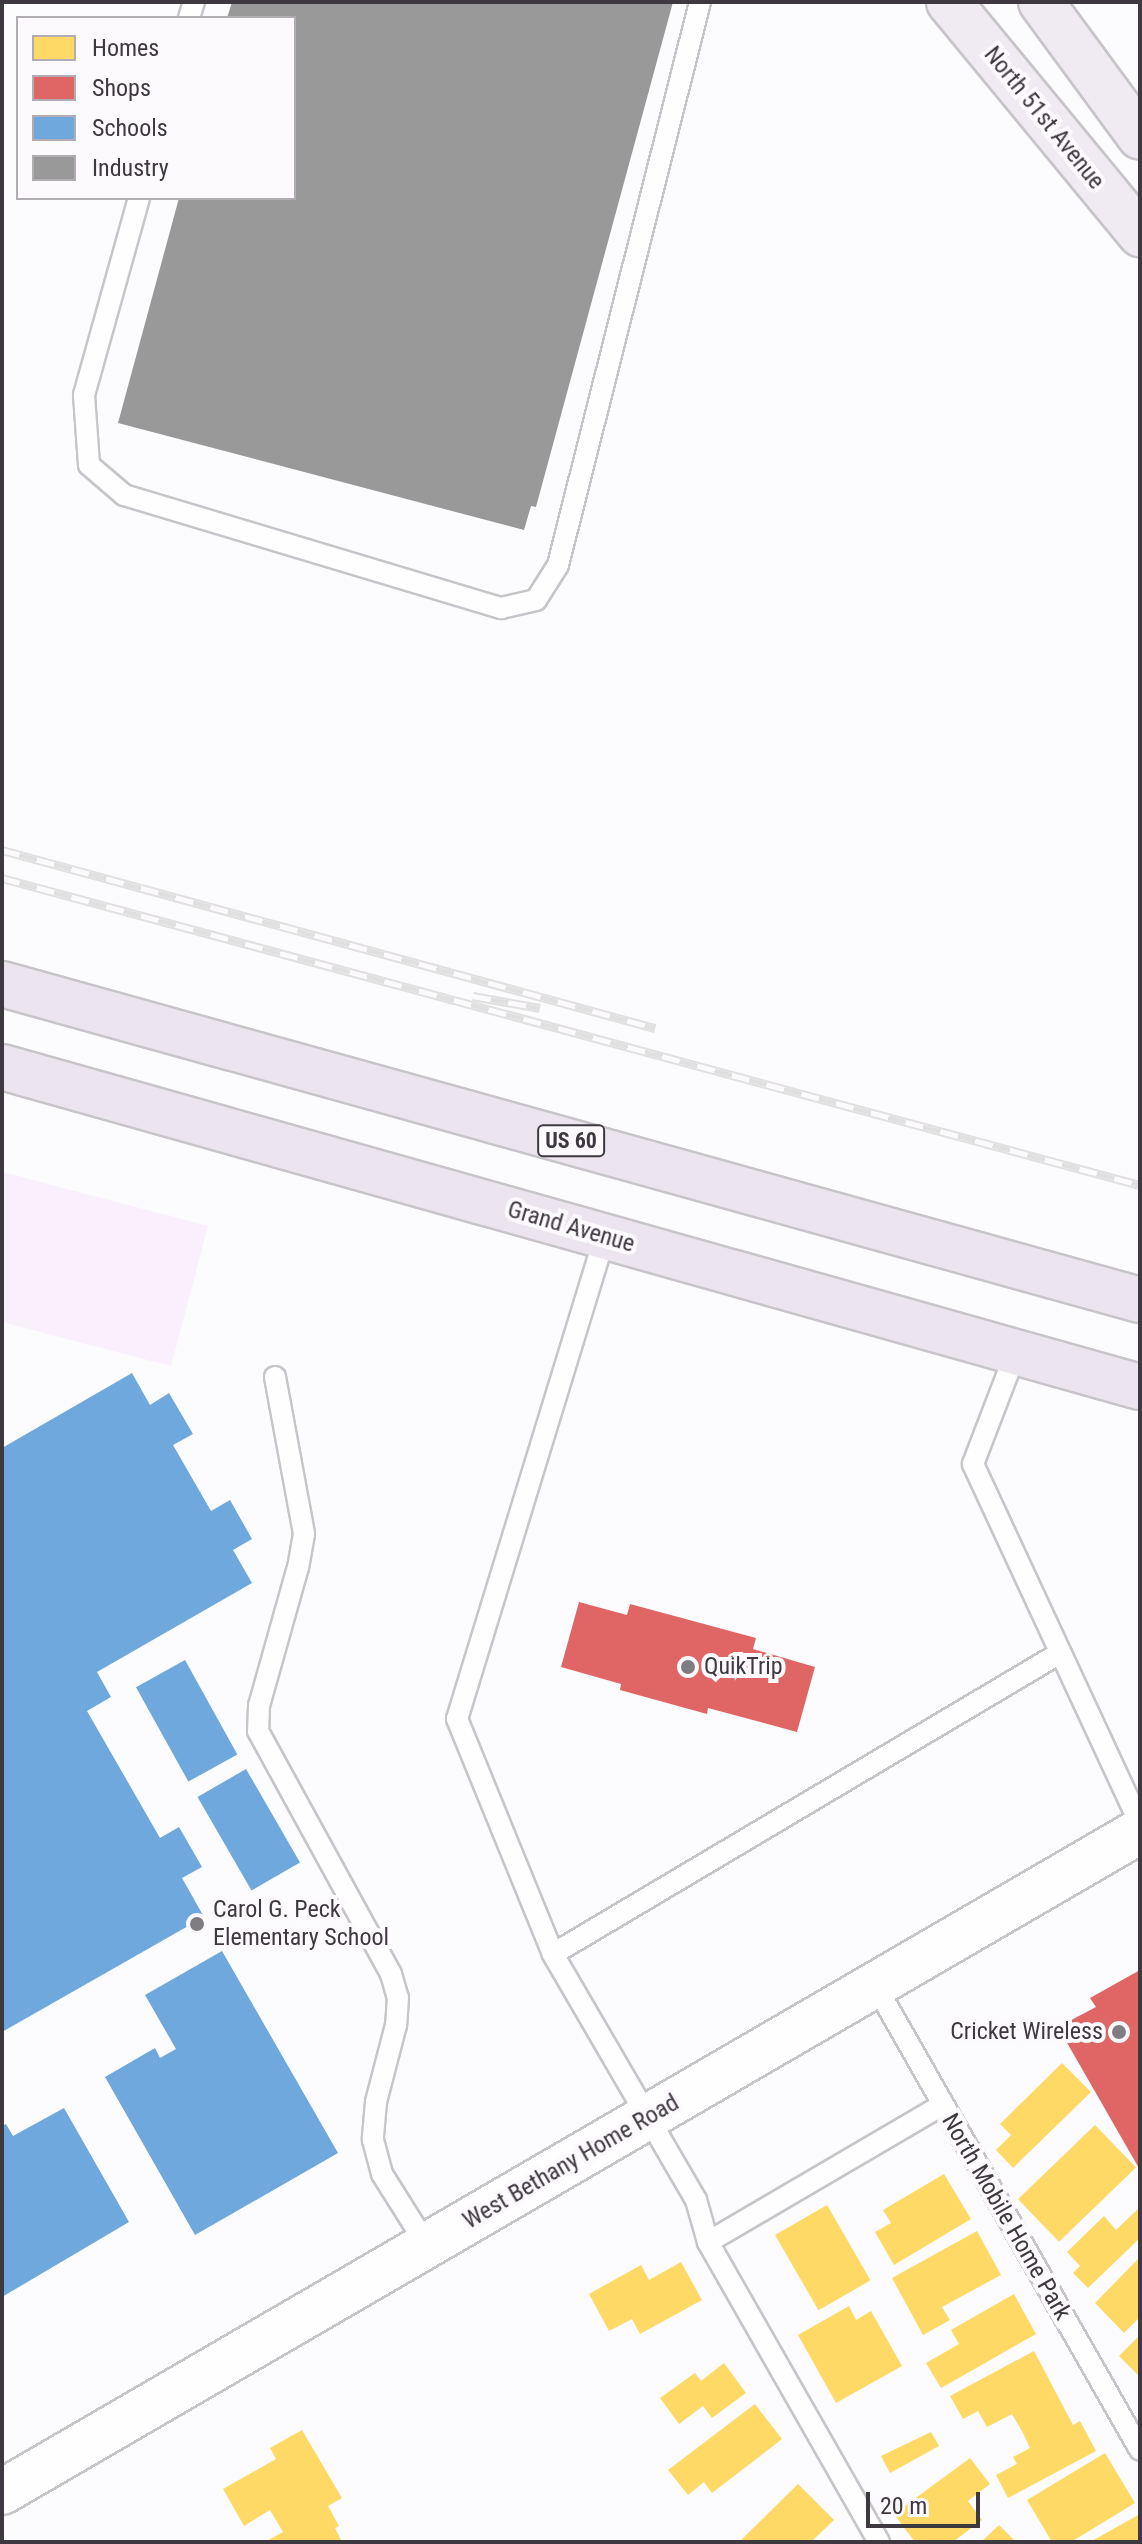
<!DOCTYPE html>
<style>
body{margin:0}
#map{position:relative;width:1142px;height:2544px;overflow:hidden;background:#fcfbfd;font-family:"Roboto Condensed",sans-serif}
div>[style]{position:absolute}
.green>*{inset:0;background:#f9effd}
.homes>*{inset:0;background:#ffd966;transform-origin:0 0}
.shops>*{inset:0;background:#e06666}
.schools>*{inset:0;background:#6fa8dc;transform-origin:0 0}
.industry>*{inset:0;background:#999}
.roads{filter:drop-shadow(2px 0 #c7c5c9) drop-shadow(-2px 0 #c7c5c9) drop-shadow(0 2px #c7c5c9) drop-shadow(0 -2px #c7c5c9)}
.service>*{height:20px;margin:-10px;padding:0 10px;transform-origin:10px;border-radius:10px;background:#fffeff}
.secondary>*{height:44px;margin:-22px;padding:0 22px;transform-origin:22px;border-radius:22px;background:#fffeff}
.primary>*{height:44px;margin:-22px;padding:0 22px;transform-origin:22px;border-radius:22px;background:#f0eaf3}
.trunk>*{height:44px;margin:-22px;padding:0 22px;transform-origin:22px;border-radius:22px;background:#ece4ee}
.rail>*{height:9px;margin-top:-4.5px;transform-origin:0;background:repeating-linear-gradient(90deg,#fdfafe 0 18px,#e0e0e0 0 36px);box-sizing:border-box;border-block:2px solid #e0e0e0}
.dots>*{width:22px;height:22px;translate:-50% -50%;box-sizing:border-box;border:4px solid #fdfafe;border-radius:50%}
span{translate:-50% -50%;white-space:nowrap;text-align:center;line-height:1.15;-webkit-text-stroke:8px #fdfafe;paint-order:stroke}
.shield-label span{padding:2px 6px;background:#fdfafe;border:2px solid;border-radius:6px;-webkit-text-stroke-width:0}
.shield-label{font-size:22px;color:#3e3940;font-weight:700}
.street-label{font-size:24px;color:#3e3940}
.poi-label{font-size:24px;color:#3e3940}
.left{translate:0 -50%;text-align:left}
.right{translate:-100% -50%;text-align:right}
.frame{position:absolute;inset:0;border:4px solid #3e3940;pointer-events:none}
.legend{position:absolute;left:16px;top:16px;width:280px;height:184px;box-sizing:border-box;background:#fdfafe;border:2px solid #b1adb2;margin:0;padding:10px 14px;list-style:none;font-size:24px;color:#3e3940}
.legend li{display:flex;align-items:center;gap:16px;height:40px}
.legend b{width:40px;border:2px solid #b1adb2}
.scale{position:absolute;left:866px;top:2492px;width:114px;height:36px;box-sizing:border-box;border:4px solid #3e3940;border-top:0;padding-left:10px;font-size:24px;line-height:28px;white-space:nowrap;color:#3e3940;-webkit-text-stroke:6px #fdfafe;paint-order:stroke}
</style>
<div id="map">
<div class="green">
<div style="clip-path:polygon(2px 1172px,208px 1226px,171px 1366px,2px 1322px)"></div>
</div>
<div class="homes">
<div style="clip-path:polygon(1062px 2063px,1091px 2092px,1013px 2168px,996px 2150px,1011px 2135px,1000px 2124px)"></div>
<div style="left:1095px;top:2125px;width:59px;height:107px;rotate:46deg"></div>
<div style="clip-path:polygon(944px 2174px,971px 2219px,894px 2265px,875px 2232px,891px 2223px,883px 2210px)"></div>
<div style="left:827px;top:2205px;width:87px;height:60px;rotate:60deg"></div>
<div style="clip-path:polygon(1140px 2207px,1140px 2238px,1088px 2288px,1073px 2273px,1080px 2266px,1067px 2252px,1104px 2216px,1116px 2230px)"></div>
<div style="clip-path:polygon(977px 2231px,1001px 2275px,942px 2307px,950px 2320px,923px 2335px,892px 2278px)"></div>
<div style="clip-path:polygon(1140px 2257px,1140px 2317px,1124px 2333px,1095px 2303px)"></div>
<div style="clip-path:polygon(681px 2262px,702px 2300px,640px 2334px,632px 2319px,609px 2331px,589px 2294px,641px 2265px,649px 2280px)"></div>
<div style="clip-path:polygon(1014px 2294px,1036px 2334px,941px 2388px,926px 2363px,959px 2344px,951px 2330px)"></div>
<div style="clip-path:polygon(849px 2306px,856px 2320px,871px 2311px,902px 2366px,836px 2403px,798px 2335px)"></div>
<div style="clip-path:polygon(1140px 2335px,1140px 2377px,1119px 2356px)"></div>
<div style="clip-path:polygon(1034px 2351px,1073px 2425px,1080px 2421px,1096px 2451px,1008px 2498px,996px 2475px,1017px 2464px,1013px 2457px,1030px 2448px,1023px 2433px,1012px 2414px,987px 2427px,978px 2411px,963px 2419px,950px 2396px)"></div>
<div style="clip-path:polygon(724px 2363px,746px 2393px,712px 2418px,703px 2406px,679px 2424px,660px 2398px,695px 2373px,701px 2381px)"></div>
<div style="clip-path:polygon(755px 2404px,782px 2439px,712px 2493px,704px 2482px,688px 2495px,668px 2470px)"></div>
<div style="clip-path:polygon(302px 2430px,342px 2498px,328px 2506px,339px 2526px,335px 2528px,342px 2542px,265px 2542px,283px 2532px,270px 2510px,244px 2526px,223px 2489px,276px 2459px,270px 2448px)"></div>
<div style="clip-path:polygon(931px 2432px,939px 2446px,890px 2473px,881px 2456px)"></div>
<div style="clip-path:polygon(1105px 2453px,1135px 2503px,1071px 2542px,1052px 2542px,1027px 2500px)"></div>
<div style="clip-path:polygon(970px 2458px,990px 2484px,968px 2501px,982px 2520px,953px 2542px,915px 2542px,894px 2514px)"></div>
<div style="clip-path:polygon(798px 2484px,834px 2520px,811px 2542px,739px 2542px)"></div>
<div style="clip-path:polygon(1140px 2514px,1140px 2542px,1090px 2542px)"></div>
<div style="clip-path:polygon(999px 2525px,1016px 2542px,981px 2542px)"></div>
</div>
<div class="shops">
<div style="clip-path:polygon(579px 1602px,627px 1615px,630px 1604px,756px 1638px,753px 1649px,815px 1667px,797px 1732px,708px 1708px,707px 1714px,620px 1690px,621px 1684px,561px 1667px)"></div>
<div style="clip-path:polygon(1140px 1970px,1140px 2170px,1058px 2027px,1096px 2007px,1090px 1998px)"></div>
</div>
<div class="schools">
<div style="clip-path:polygon(132px 1373px,150px 1405px,169px 1393px,193px 1434px,173px 1445px,211px 1511px,230px 1500px,252px 1539px,233px 1550px,252px 1583px,97px 1672px,111px 1697px,87px 1711px,160px 1838px,179px 1827px,202px 1867px,182px 1878px,204px 1917px,2px 2032px,2px 1448px)"></div>
<div style="left:185px;top:1660px;width:108px;height:56px;rotate:61deg"></div>
<div style="left:246px;top:1769px;width:108px;height:56px;rotate:60deg"></div>
<div style="clip-path:polygon(222px 1951px,338px 2153px,195px 2235px,105px 2077px,155px 2048px,160px 2058px,176px 2049px,145px 1995px)"></div>
<div style="clip-path:polygon(64px 2108px,129px 2222px,2px 2297px,2px 2126px,6px 2124px,13px 2136px)"></div>
</div>
<div class="industry">
<div style="clip-path:polygon(232px 2px,673px 2px,536px 507px,531px 506px,524px 530px,118px 423px,179px 198px,294px 198px,294px 18px,227px 18px)"></div>
</div>
<div class="roads">
<div class="service">
<div style="left:189px;top:18px;width:17px;rotate:-73deg"></div>
<div style="left:139px;top:198px;width:205px;rotate:105.6deg"></div>
<div style="left:84px;top:395px;width:70px;rotate:85.9deg"></div>
<div style="left:89px;top:465px;width:46px;rotate:40.6deg"></div>
<div style="left:124px;top:495px;width:394px;rotate:16.7deg"></div>
<div style="left:501px;top:608px;width:36px;rotate:-13deg"></div>
<div style="left:536px;top:600px;width:41px;rotate:-57.8deg"></div>
<div style="left:558px;top:565px;width:581px;rotate:-75.84deg"></div>
<div style="left:1016px;top:1352px;width:120px;rotate:111deg"></div>
<div style="left:973px;top:1464px;width:396px;rotate:65.1deg"></div>
<div style="left:275px;top:1377px;width:160px;rotate:79.5deg"></div>
<div style="left:304px;top:1534px;width:34px;rotate:100deg"></div>
<div style="left:298px;top:1567px;width:144px;rotate:105.7deg"></div>
<div style="left:259px;top:1706px;width:25px;rotate:92deg"></div>
<div style="left:258px;top:1731px;width:277px;rotate:61.3deg"></div>
<div style="left:391px;top:1974px;width:25px;rotate:74deg"></div>
<div style="left:398px;top:1998px;width:27px;rotate:94deg"></div>
<div style="left:396px;top:2025px;width:80px;rotate:104.6deg"></div>
<div style="left:376px;top:2102px;width:38px;rotate:95deg"></div>
<div style="left:373px;top:2140px;width:35px;rotate:75deg"></div>
<div style="left:382px;top:2174px;width:86px;rotate:57.8deg"></div>
<div style="left:553px;top:1954px;width:254px;rotate:-112.2deg"></div>
<div style="left:457px;top:1719px;width:505px;rotate:-72.96deg"></div>
<div style="left:874px;top:1983px;width:537px;rotate:60.33deg"></div>
<div style="left:708px;top:2242px;width:271px;rotate:-30.3deg"></div>
<div style="left:879px;top:2542px;width:345px;rotate:-119.7deg"></div>
<div style="left:708px;top:2242px;width:44px;rotate:-105.9deg"></div>
<div style="left:696px;top:2200px;width:285px;rotate:-120.2deg"></div>
<div style="left:553px;top:1954px;width:590px;rotate:-30.7deg"></div>
</div>
<div class="secondary">
<div style="left:2px;top:2492px;width:1316px;rotate:-30.15deg"></div>
</div>
<div class="primary">
<div style="left:949px;top:2px;width:301px;rotate:50.5deg"></div>
<div style="left:1041px;top:2px;width:167px;rotate:53.7deg"></div>
</div>
<div class="trunk">
<div style="left:2px;top:984px;width:1181px;rotate:15.52deg"></div>
<div style="left:2px;top:1067px;width:1182px;rotate:15.71deg"></div>
</div>
</div>
<div class="rail">
<div style="left:2px;top:850px;width:677px;rotate:15.25deg"></div>
<div style="left:2px;top:878px;width:1179px;rotate:15.1deg"></div>
<div style="left:473px;top:996px;width:68px;rotate:10.2deg"></div>
</div>
<div class="dots">
<div style="left:688px;top:1667px;background:#807d82"></div>
<div style="left:197px;top:1924px;background:#807d82"></div>
<div style="left:1119px;top:2032px;background:#807d82"></div>
</div>
<div class="shield-label">
<span style="left:571px;top:1141px">US 60</span>
</div>
<div class="street-label">
<span style="left:1044px;top:118px;rotate:51deg">North 51st Avenue</span>
<span style="left:571px;top:1227px;rotate:16deg">Grand Avenue</span>
<span style="left:571px;top:2162px;rotate:-30deg">West Bethany Home Road</span>
<span style="left:1006px;top:2217px;rotate:60deg">North Mobile Home Park</span>
</div>
<div class="poi-label">
<span class="left" style="left:704px;top:1667px">QuikTrip</span>
<span class="left" style="left:213px;top:1924px">Carol G. Peck<br>Elementary School</span>
<span class="right" style="left:1103px;top:2032px">Cricket Wireless</span>
</div>
<div class="frame"></div>
<ul class="legend">
<li><b style="height:22px;background:#ffd966"></b>Homes</li>
<li><b style="height:22px;background:#e06666"></b>Shops</li>
<li><b style="height:22px;background:#6fa8dc"></b>Schools</li>
<li><b style="height:22px;background:#999"></b>Industry</li>
</ul>
<div class="scale">20 m</div>
</div>
